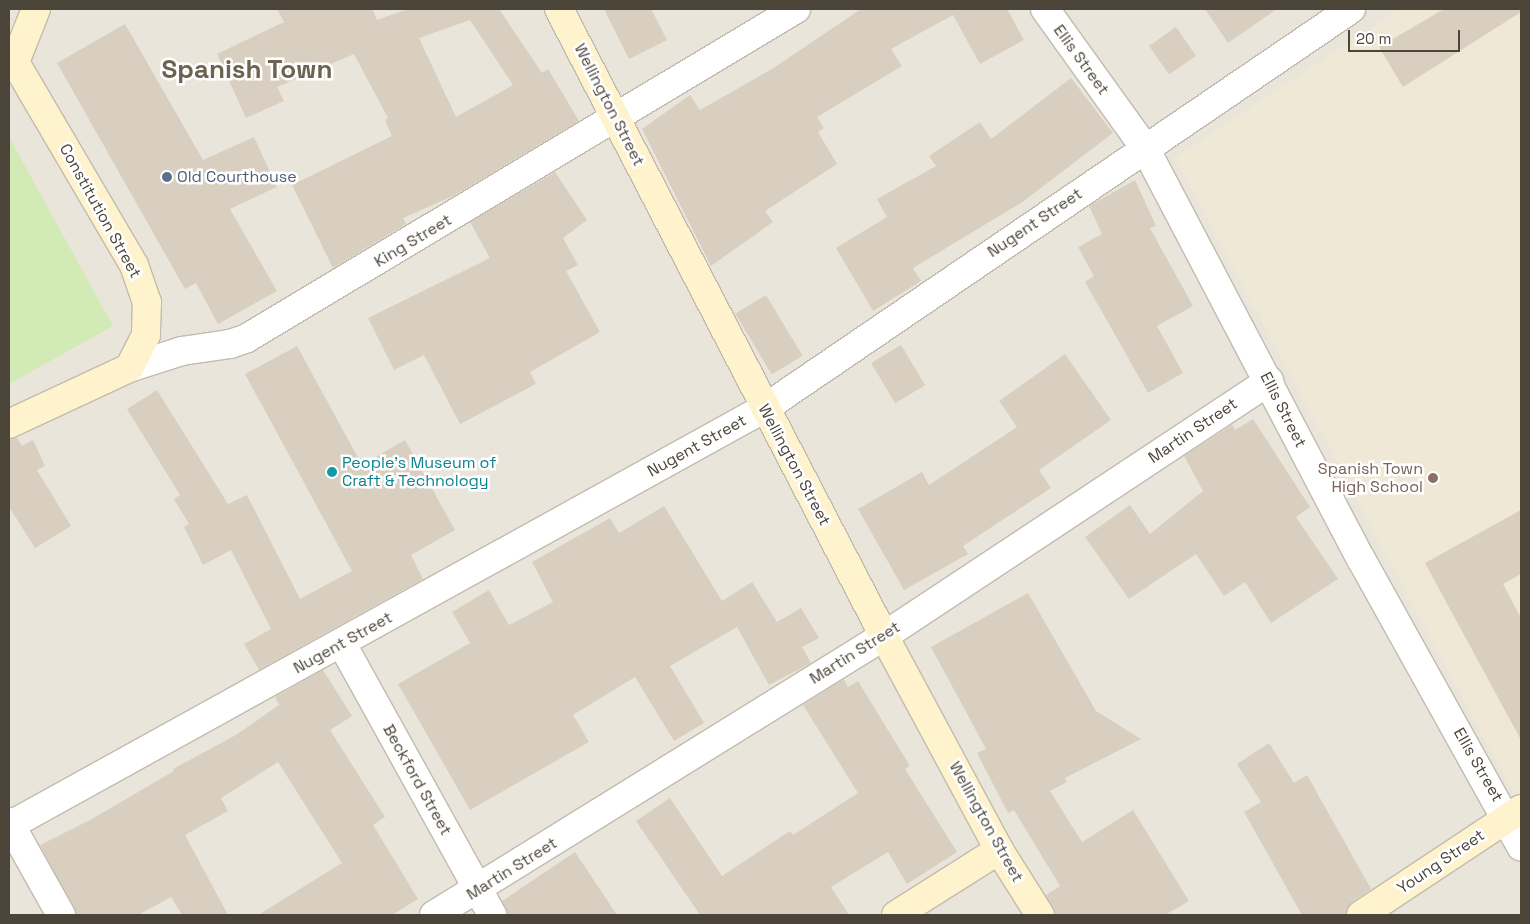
<!DOCTYPE html>
<style>
body{margin:0}
#map{position:relative;width:1530px;height:924px;overflow:hidden;background:#f6f3ec;font-family:"Space Grotesk",sans-serif}
div>[style]{position:absolute}
.residential>*{inset:0;background:#eae5da;transform-origin:0 0}
.education>*{inset:0;background:#efe8d6}
.green>*{inset:0;background:#d2eab5}
.building>*{inset:0;background:#d8cfc1;transform-origin:0 0}
.roads{filter:drop-shadow(1px 0 #c2bbae) drop-shadow(-1px 0 #c2bbae) drop-shadow(0 1px #c2bbae) drop-shadow(0 -1px #c2bbae)}
.street>*{height:28px;margin:-14px;padding:0 14px;transform-origin:14px;border-radius:14px;background:#fff}
.secondary>*{height:28px;margin:-14px;padding:0 14px;transform-origin:14px;border-radius:14px;background:#fff3cd}
.dots>*{width:14px;height:14px;translate:-50% -50%;box-sizing:border-box;border:2px solid #fff;border-radius:50%}
span{translate:-50% -50%;white-space:nowrap;text-align:center;line-height:1.15;-webkit-text-stroke:5px #fff;paint-order:stroke}
.street-label{font-size:16px;color:#4b4439}
.service-label{font-size:16px;color:#4e5e75}
.left{translate:0 -50%;text-align:left}
.culture-label{font-size:16px;color:#0d838f}
.education-label{font-size:16px;color:#785e54}
.right{translate:-100% -50%;text-align:right}
.town-label{font-size:26px;color:#6e6250;font-weight:700}
.frame{position:absolute;inset:0;border:10px solid #4b4439;pointer-events:none}
.scale{position:absolute;left:1348px;top:30px;width:112px;height:22px;box-sizing:border-box;border:2px solid #4b4439;border-top:0;padding-left:6px;font-size:15px;line-height:18px;white-space:nowrap;color:#4b4439;-webkit-text-stroke:4px #fff;paint-order:stroke}
</style>
<div id="map">
<div class="residential">
<div style="left:9px;top:9px;width:1512px;height:906px"></div>
</div>
<div class="education">
<div style="clip-path:polygon(1400px 9px,1521px 9px,1521px 798px,1517px 800px,1175px 158px)"></div>
</div>
<div class="green">
<div style="clip-path:polygon(9px 137px,113px 326px,9px 384px)"></div>
</div>
<div class="building">
<div style="clip-path:polygon(evenodd,277px 9px,372px 9px,377px 20px,408px 9px,499px 9px,542px 73px,548px 69px,579px 121px,455px 195px,403px 218px,406px 224px,333px 268px,292px 185px,392px 136px,385px 120px,388px 118px,354px 54px,277px 87px,284px 101px,246px 118px,217px 54px,284px 22px,277px 9px,470px 20px,513px 85px,456px 117px,419px 38px,470px 20px)"></div>
<div style="clip-path:polygon(604px 9px,651px 9px,667px 40px,629px 59px)"></div>
<div style="clip-path:polygon(861px 9px,1007px 9px,1024px 40px,980px 64px,953px 15px,891px 49px,902px 66px,817px 117px,824px 128px,818px 132px,837px 164px,765px 211px,773px 222px,711px 266px,642px 129px,690px 95px,700px 110px,772px 69px)"></div>
<div style="clip-path:polygon(1205px 9px,1277px 9px,1228px 43px)"></div>
<div style="clip-path:polygon(1444px 9px,1521px 9px,1521px 12px,1403px 87px,1379px 47px)"></div>
<div style="clip-path:polygon(125px 24px,203px 160px,254px 137px,277px 187px,230px 209px,277px 291px,218px 324px,196px 283px,185px 289px,57px 63px)"></div>
<div style="left:1176px;top:27px;width:35px;height:33px;rotate:55deg"></div>
<div style="clip-path:polygon(1071px 78px,1113px 133px,1021px 203px,913px 268px,921px 281px,873px 311px,836px 248px,887px 217px,877px 199px,936px 166px,929px 156px,980px 122px,991px 139px)"></div>
<div style="clip-path:polygon(555px 172px,587px 220px,563px 238px,578px 265px,566px 271px,600px 332px,530px 372px,536px 384px,460px 424px,424px 355px,394px 370px,368px 318px,490px 258px,470px 222px)"></div>
<div style="clip-path:polygon(1135px 180px,1156px 226px,1150px 228px,1193px 306px,1157px 326px,1183px 373px,1148px 393px,1085px 282px,1094px 276px,1078px 247px,1102px 234px,1089px 206px)"></div>
<div style="left:766px;top:295px;width:71px;height:36px;rotate:59deg"></div>
<div style="left:901px;top:345px;width:47px;height:35px;rotate:59deg"></div>
<div style="clip-path:polygon(297px 346px,362px 465px,405px 440px,455px 530px,411px 555px,423px 579px,259px 670px,244px 644px,271px 629px,231px 550px,203px 565px,184px 527px,189px 524px,174px 499px,180px 495px,127px 409px,157px 390px,228px 504px,247px 495px,300px 599px,352px 571px,245px 374px)"></div>
<div style="clip-path:polygon(1065px 354px,1111px 420px,1039px 470px,1051px 488px,963px 546px,968px 554px,904px 590px,858px 509px,922px 472px,929px 485px,1017px 427px,999px 401px)"></div>
<div style="clip-path:polygon(1253px 419px,1310px 507px,1296px 517px,1338px 579px,1271px 623px,1245px 582px,1224px 596px,1196px 554px,1129px 599px,1085px 537px,1130px 505px,1150px 534px,1203px 491px,1184px 456px,1232px 425px,1235px 430px)"></div>
<div style="clip-path:polygon(17px 438px,22px 446px,33px 440px,45px 466px,37px 470px,71px 526px,35px 548px,9px 507px,9px 439px)"></div>
<div style="clip-path:polygon(664px 506px,722px 601px,752px 582px,777px 622px,801px 608px,819px 638px,802px 647px,811px 663px,769px 685px,737px 627px,670px 666px,704px 723px,674px 741px,635px 677px,573px 715px,589px 742px,470px 810px,398px 684px,470px 643px,452px 612px,489px 590px,509px 625px,553px 602px,532px 562px,610px 518px,619px 533px)"></div>
<div style="clip-path:polygon(1521px 510px,1521px 574px,1503px 584px,1521px 618px,1521px 740px,1425px 563px)"></div>
<div style="clip-path:polygon(1028px 593px,1096px 711px,1141px 739px,1065px 778px,1067px 782px,1050px 791px,1082px 842px,1133px 810px,1189px 901px,1165px 915px,1055px 915px,1046px 895px,1060px 886px,1014px 810px,1008px 813px,977px 753px,986px 749px,931px 647px)"></div>
<div style="clip-path:polygon(323px 670px,352px 716px,330px 730px,385px 817px,373px 825px,418px 899px,392px 915px,258px 915px,342px 863px,278px 762px,221px 798px,228px 811px,185px 835px,228px 915px,182px 915px,171px 897px,138px 915px,77px 915px,40px 845px,92px 819px,174px 771px,173px 769px,236px 735px,279px 705px,275px 697px)"></div>
<div style="clip-path:polygon(844px 679px,848px 687px,858px 681px,910px 766px,905px 769px,957px 852px,907px 884px,888px 852px,831px 887px,849px 915px,700px 915px,636px 821px,670px 798px,722px 876px,790px 831px,793px 835px,858px 793px,803px 705px)"></div>
<div style="clip-path:polygon(1269px 743px,1294px 783px,1307px 775px,1371px 889px,1352px 902px,1345px 915px,1302px 915px,1244px 812px,1261px 802px,1237px 764px)"></div>
<div style="clip-path:polygon(575px 852px,617px 915px,508px 915px,502px 901px)"></div>
</div>
<div class="roads">
<div class="street">
<div style="left:1045px;top:9px;width:171px;rotate:54.3deg"></div>
<div style="left:1145px;top:148px;width:464px;rotate:62.3deg"></div>
<div style="left:1361px;top:559px;width:329px;rotate:60.9deg"></div>
<div style="left:129px;top:368px;width:56px;rotate:-17.8deg"></div>
<div style="left:182px;top:351px;width:49px;rotate:-8.3deg"></div>
<div style="left:230px;top:344px;width:18px;rotate:-19deg"></div>
<div style="left:247px;top:338px;width:640px;rotate:-30.93deg"></div>
<div style="left:342px;top:644px;width:310px;rotate:61deg"></div>
<div style="left:9px;top:822px;width:107px;rotate:60.8deg"></div>
<div style="left:9px;top:826px;width:864px;rotate:-28.94deg"></div>
<div style="left:765px;top:408px;width:709px;rotate:-34.25deg"></div>
<div style="left:434px;top:915px;width:529px;rotate:-31.8deg"></div>
<div style="left:884px;top:636px;width:462px;rotate:-33.5deg"></div>
</div>
<div class="secondary">
<div style="left:559px;top:9px;width:706px;rotate:62.6deg"></div>
<div style="left:884px;top:636px;width:243px;rotate:61.7deg"></div>
<div style="left:999px;top:850px;width:77px;rotate:57.8deg"></div>
<div style="left:9px;top:52px;width:247px;rotate:59.6deg"></div>
<div style="left:134px;top:265px;width:39px;rotate:71deg"></div>
<div style="left:147px;top:302px;width:33px;rotate:92deg"></div>
<div style="left:146px;top:335px;width:37px;rotate:117deg"></div>
<div style="left:129px;top:368px;width:132px;rotate:155deg"></div>
<div style="left:15px;top:62px;width:57px;rotate:-68.4deg"></div>
<div style="left:896px;top:915px;width:122px;rotate:-32.3deg"></div>
<div style="left:1361px;top:915px;width:192px;rotate:-33.5deg"></div>
</div>
</div>
<div class="dots">
<div style="left:167px;top:177px;background:#5c6f8a"></div>
<div style="left:332px;top:472px;background:#0f9aa8"></div>
<div style="left:1433px;top:478px;background:#8d6e63"></div>
</div>
<div class="street-label">
<span style="left:1081px;top:60px;rotate:54deg">Ellis Street</span>
<span style="left:609px;top:105px;rotate:63deg">Wellington Street</span>
<span style="left:100px;top:211px;rotate:61deg">Constitution Street</span>
<span style="left:1035px;top:223px;rotate:-34deg">Nugent Street</span>
<span style="left:413px;top:241px;rotate:-31deg">King Street</span>
<span style="left:1283px;top:410px;rotate:63deg">Ellis Street</span>
<span style="left:1193px;top:431px;rotate:-34deg">Martin Street</span>
<span style="left:697px;top:446px;rotate:-29deg">Nugent Street</span>
<span style="left:794px;top:465px;rotate:62deg">Wellington Street</span>
<span style="left:343px;top:643px;rotate:-29deg">Nugent Street</span>
<span style="left:855px;top:653px;rotate:-32deg">Martin Street</span>
<span style="left:1478px;top:765px;rotate:60deg">Ellis Street</span>
<span style="left:417px;top:780px;rotate:61deg">Beckford Street</span>
<span style="left:986px;top:822px;rotate:61deg">Wellington Street</span>
<span style="left:1441px;top:862px;rotate:-34deg">Young Street</span>
<span style="left:512px;top:869px;rotate:-32deg">Martin Street</span>
</div>
<div class="service-label">
<span class="left" style="left:177px;top:177px">Old Courthouse</span>
</div>
<div class="culture-label">
<span class="left" style="left:342px;top:472px">People's Museum of<br>Craft &amp; Technology</span>
</div>
<div class="education-label">
<span class="right" style="left:1423px;top:478px">Spanish Town<br>High School</span>
</div>
<div class="town-label">
<span style="left:247px;top:70px">Spanish Town</span>
</div>
<div class="frame"></div>
<div class="scale">20 m</div>
</div>
